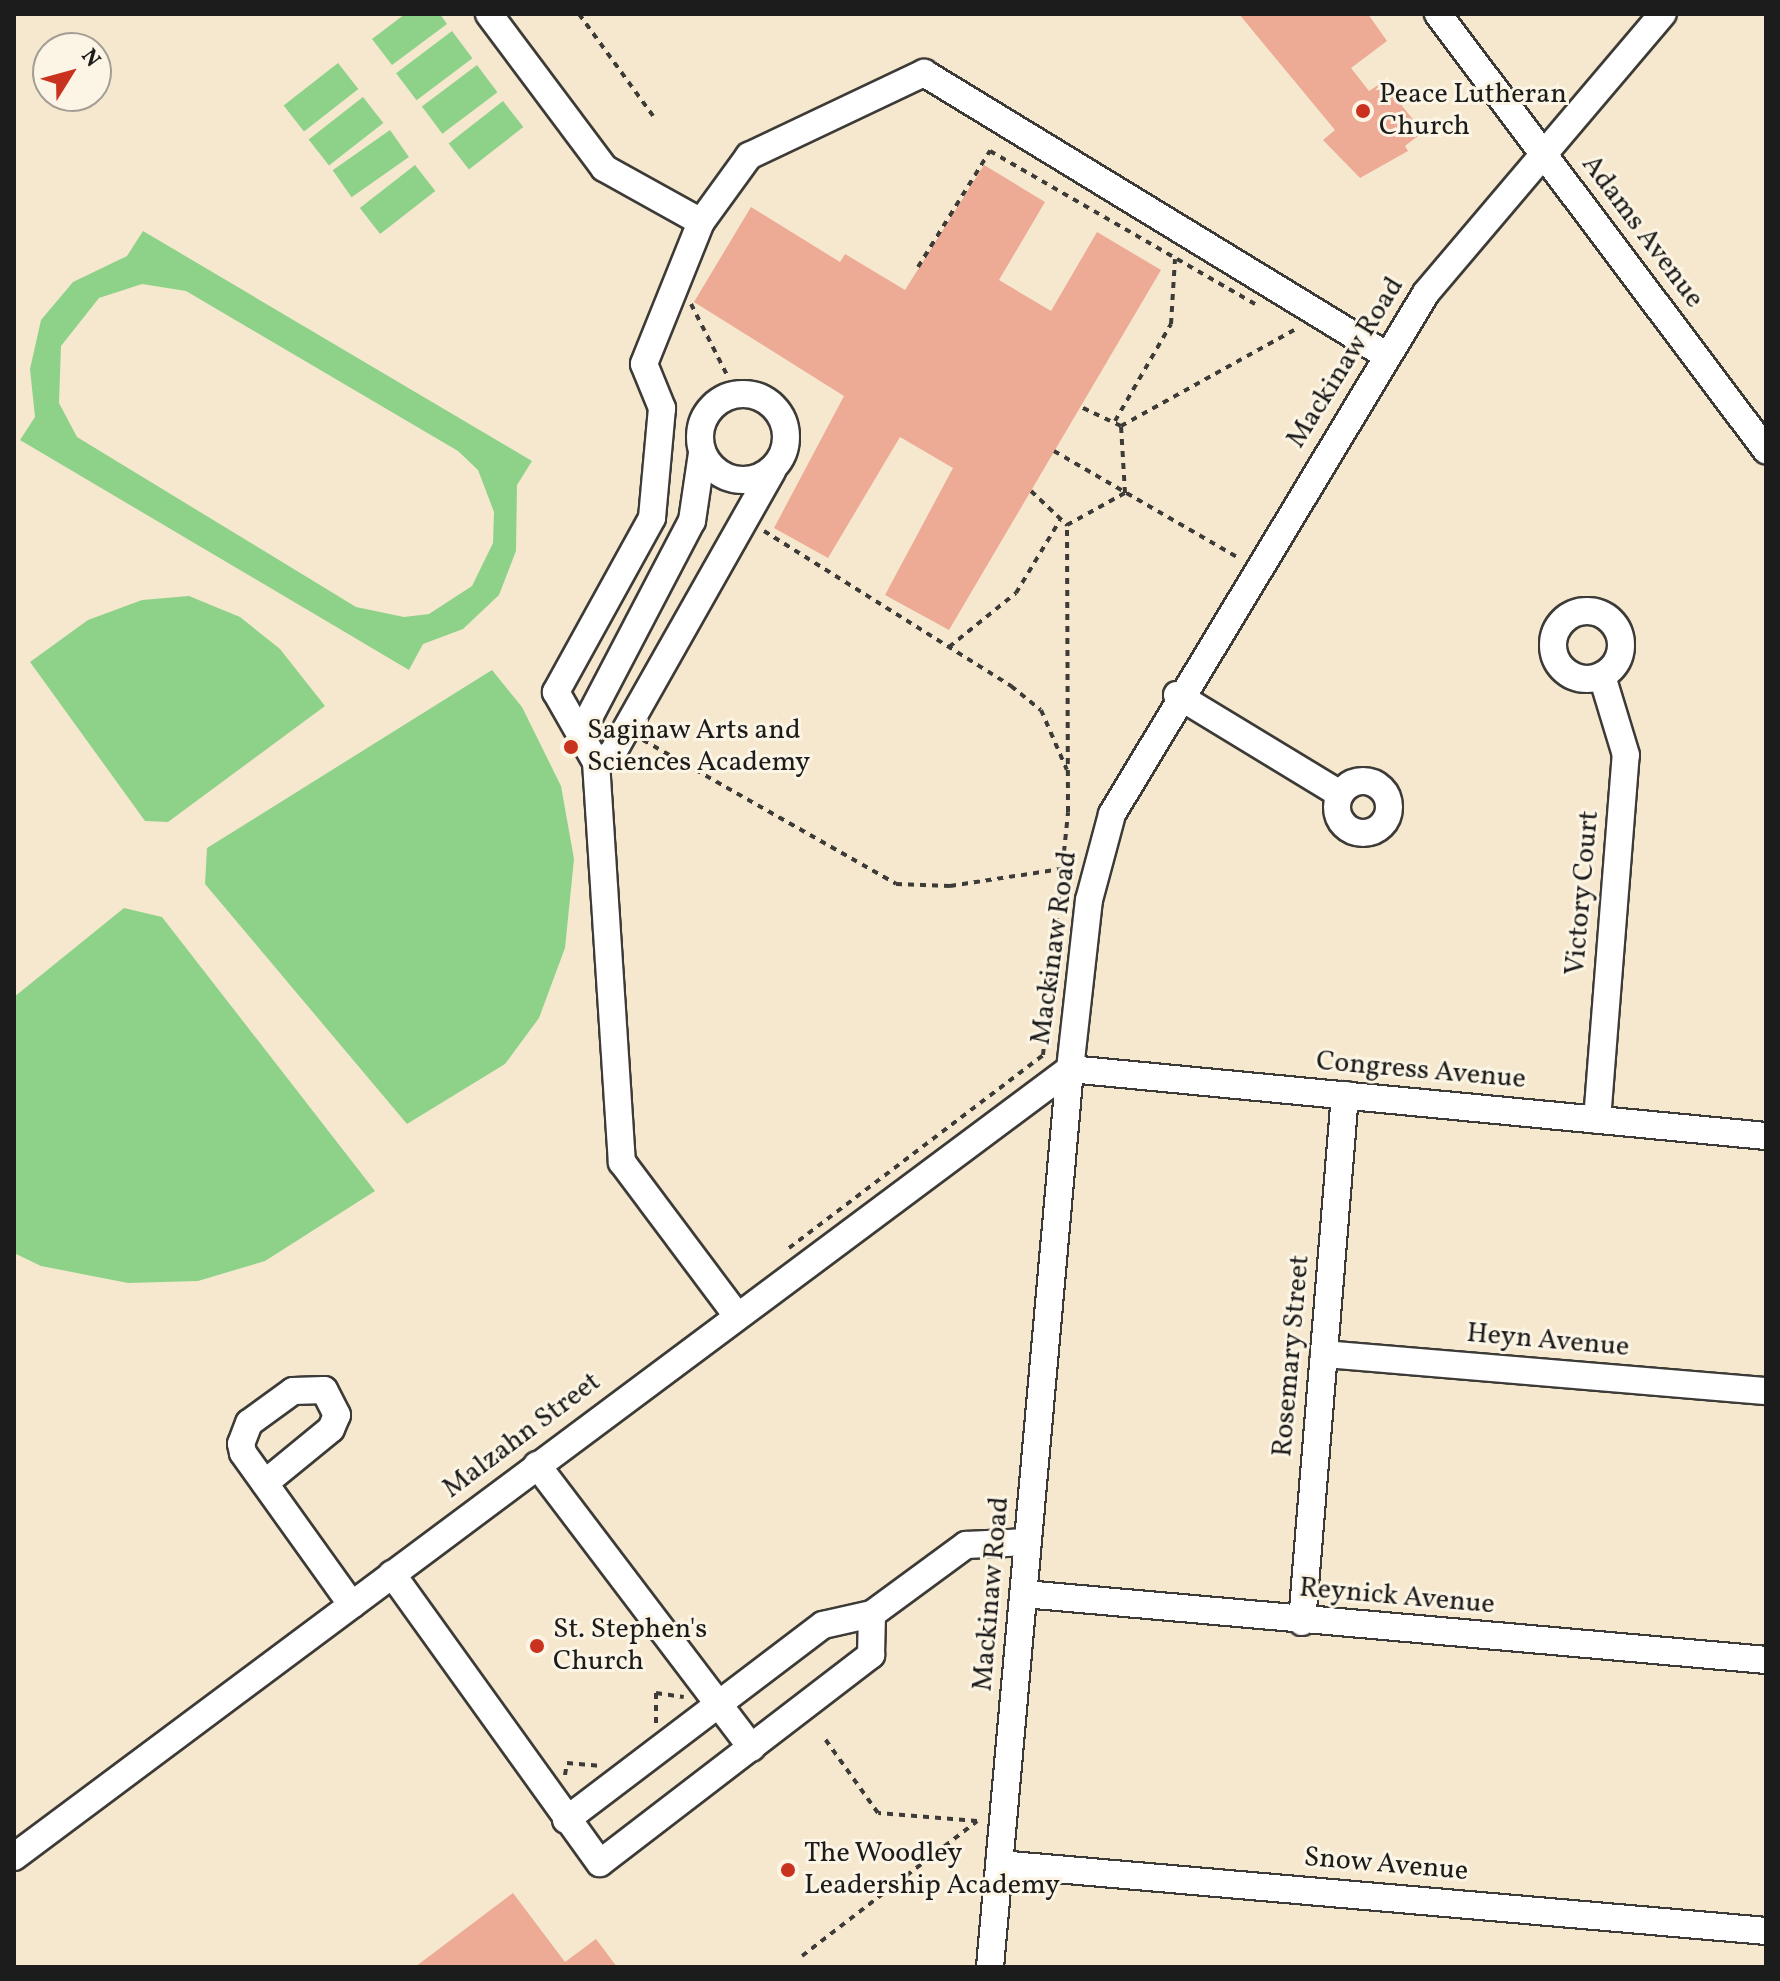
<!DOCTYPE html>
<style>
body{margin:0}
#map{position:relative;width:1780px;height:1981px;overflow:hidden;background:#f6e8ce;font-family:Vollkorn,serif}
div>[style]{position:absolute}
.green>*{inset:0;background:#8ed28a;transform-origin:0 0}
.building>*{inset:0;background:#edaa94}
.path>*{height:4px;margin-top:-2px;transform-origin:0;background:repeating-linear-gradient(90deg,#3d3b37 0 6px,transparent 0 12px)}
.roads{filter:drop-shadow(2px 0 #3d3b37) drop-shadow(-2px 0 #3d3b37) drop-shadow(0 2px #3d3b37) drop-shadow(0 -2px #3d3b37)}
.minor>*{height:26px;margin:-13px;padding:0 13px;transform-origin:13px;border-radius:13px;background:#fff}
.minor>.ring{margin:-13px;padding:0;box-sizing:content-box;background:none;border:26px solid #fff;border-radius:50%}
.dots>*{width:22px;height:22px;translate:-50% -50%;box-sizing:border-box;border:4px solid #fcf5e5;border-radius:50%}
span{translate:-50% -50%;white-space:nowrap;text-align:center;line-height:1.15;-webkit-text-stroke:6px #fcf5e5;paint-order:stroke}
.poi-label{font-size:28px;color:#1c1c1c}
.left{translate:0 -50%;text-align:left}
.street-label{font-size:28px;color:#1c1c1c}
.frame{position:absolute;inset:0;border:16px solid #1c1c1c;pointer-events:none}
.north{position:absolute;left:32px;top:32px;width:80px;height:80px;box-sizing:border-box;background:#fcf5e5;border:2px solid #a29e95;border-radius:50%;rotate:53deg;font-size:22px;font-weight:700;line-height:32px;text-align:center;color:#1c1c1c}
.north::after{content:'';display:block;margin:auto;width:28px;height:36px;background:#c8321e;clip-path:polygon(50% 0,100% 100%,50% 72%,0 100%)}
</style>
<div id="map">
<div class="green">
<div style="clip-path:polygon(405px 14px,440px 14px,447px 24px,392px 65px,372px 39px)"></div>
<div style="left:452px;top:31px;width:34px;height:70px;rotate:53deg"></div>
<div style="left:338px;top:63px;width:33px;height:69px;rotate:52deg"></div>
<div style="left:477px;top:65px;width:34px;height:69px;rotate:53deg"></div>
<div style="left:363px;top:97px;width:33px;height:69px;rotate:52deg"></div>
<div style="left:503px;top:101px;width:33px;height:69px;rotate:52deg"></div>
<div style="left:390px;top:130px;width:33px;height:70px;rotate:55deg"></div>
<div style="left:415px;top:165px;width:33px;height:70px;rotate:52deg"></div>
<div style="clip-path:polygon(evenodd,143px 231px,532px 461px,517px 485px,516px 551px,499px 595px,463px 629px,423px 644px,409px 670px,20px 440px,35px 417px,30px 369px,41px 320px,73px 282px,127px 256px,143px 231px,142px 284px,186px 291px,458px 451px,478px 470px,494px 512px,493px 543px,472px 586px,429px 614px,404px 617px,356px 607px,77px 437px,59px 403px,61px 346px,99px 298px,142px 284px)"></div>
<div style="clip-path:polygon(189px 596px,240px 617px,280px 649px,325px 706px,168px 822px,145px 821px,30px 662px,88px 620px,142px 600px)"></div>
<div style="clip-path:polygon(492px 670px,522px 707px,561px 786px,574px 859px,565px 948px,539px 1018px,505px 1064px,407px 1124px,205px 884px,207px 848px)"></div>
<div style="clip-path:polygon(124px 908px,162px 917px,375px 1191px,265px 1261px,198px 1281px,128px 1283px,41px 1266px,14px 1253px,14px 997px)"></div>
</div>
<div class="building">
<div style="clip-path:polygon(1239px 14px,1368px 14px,1387px 41px,1351px 68px,1369px 91px,1383px 82px,1423px 132px,1405px 146px,1408px 151px,1360px 178px,1323px 140px,1335px 130px)"></div>
<div style="clip-path:polygon(984px 165px,1045px 202px,999px 280px,1051px 311px,1097px 232px,1161px 270px,949px 630px,885px 595px,953px 468px,900px 437px,828px 558px,774px 528px,844px 396px,694px 302px,751px 207px,840px 262px,845px 254px,905px 290px)"></div>
<div style="clip-path:polygon(513px 1893px,565px 1962px,596px 1939px,617px 1967px,415px 1967px)"></div>
</div>
<div class="path">
<div style="left:579px;top:14px;width:126px;rotate:54deg"></div>
<div style="left:918px;top:267px;width:137px;rotate:-58.2deg"></div>
<div style="left:990px;top:151px;width:310px;rotate:30deg"></div>
<div style="left:691px;top:304px;width:82px;rotate:63.1deg"></div>
<div style="left:1115px;top:421px;width:112px;rotate:-60deg"></div>
<div style="left:1171px;top:324px;width:65px;rotate:-86.5deg"></div>
<div style="left:1121px;top:426px;width:202px;rotate:-29deg"></div>
<div style="left:1054px;top:451px;width:215px;rotate:30.1deg"></div>
<div style="left:1031px;top:491px;width:50px;rotate:43.4deg"></div>
<div style="left:1067px;top:525px;width:66px;rotate:-28.9deg"></div>
<div style="left:1125px;top:493px;width:67px;rotate:-93.4deg"></div>
<div style="left:1121px;top:426px;width:44px;rotate:-154.6deg"></div>
<div style="left:764px;top:531px;width:292px;rotate:32.1deg"></div>
<div style="left:1011px;top:686px;width:38px;rotate:39deg"></div>
<div style="left:1041px;top:710px;width:65px;rotate:66.6deg"></div>
<div style="left:949px;top:647px;width:86px;rotate:-38.9deg"></div>
<div style="left:1016px;top:593px;width:85px;rotate:-58.9deg"></div>
<div style="left:643px;top:740px;width:291px;rotate:29.6deg"></div>
<div style="left:896px;top:884px;width:54px;rotate:2.1deg"></div>
<div style="left:950px;top:886px;width:125px;rotate:-8.7deg"></div>
<div style="left:789px;top:1248px;width:319px;rotate:-37.2deg"></div>
<div style="left:1043px;top:1055px;width:244px;rotate:-84.1deg"></div>
<div style="left:1068px;top:812px;width:287px;rotate:-90.2deg"></div>
<div style="left:656px;top:1723px;width:30px;rotate:-90deg"></div>
<div style="left:656px;top:1693px;width:28px;rotate:8deg"></div>
<div style="left:565px;top:1775px;width:12px;rotate:-81deg"></div>
<div style="left:567px;top:1763px;width:32px;rotate:5deg"></div>
<div style="left:802px;top:1956px;width:221px;rotate:-37.6deg"></div>
<div style="left:977px;top:1821px;width:99px;rotate:-175.4deg"></div>
<div style="left:878px;top:1813px;width:91px;rotate:-125.6deg"></div>
</div>
<div class="roads">
<div class="minor">
<div style="left:489px;top:14px;width:192px;rotate:53.2deg"></div>
<div style="left:604px;top:168px;width:111px;rotate:29.1deg"></div>
<div style="left:701px;top:222px;width:153px;rotate:111.9deg"></div>
<div style="left:644px;top:364px;width:48px;rotate:67.8deg"></div>
<div style="left:662px;top:408px;width:110px;rotate:95.2deg"></div>
<div style="left:652px;top:518px;width:199px;rotate:118.9deg"></div>
<div style="left:556px;top:692px;width:81px;rotate:60.3deg"></div>
<div style="left:596px;top:762px;width:401px;rotate:86.3deg"></div>
<div style="left:622px;top:1162px;width:192px;rotate:53.2deg"></div>
<div style="left:1438px;top:14px;width:546px;rotate:53.05deg"></div>
<div style="left:701px;top:222px;width:82px;rotate:-54deg"></div>
<div style="left:749px;top:156px;width:194px;rotate:-25.4deg"></div>
<div style="left:924px;top:73px;width:541px;rotate:31.4deg"></div>
<div class="ring" style="left:700px;top:394px;width:60px;height:60px"></div>
<div class="ring" style="left:1553px;top:611px;width:42px;height:42px"></div>
<div style="left:1177px;top:695px;width:191px;rotate:31.3deg"></div>
<div style="left:582px;top:731px;width:237px;rotate:-62.4deg"></div>
<div style="left:692px;top:521px;width:69px;rotate:-81.6deg"></div>
<div style="left:596px;top:762px;width:18px;rotate:-27deg"></div>
<div style="left:612px;top:754px;width:326px;rotate:-60.5deg"></div>
<div class="ring" style="left:1337px;top:781px;width:26px;height:26px"></div>
<div style="left:1070px;top:1069px;width:699px;rotate:5.5deg"></div>
<div style="left:1597px;top:1120px;width:366px;rotate:-85.5deg"></div>
<div style="left:1626px;top:755px;width:83px;rotate:-106.9deg"></div>
<div style="left:1324px;top:1354px;width:444px;rotate:4.8deg"></div>
<div style="left:537px;top:1465px;width:355px;rotate:52.8deg"></div>
<div style="left:265px;top:1483px;width:85px;rotate:-39.3deg"></div>
<div style="left:331px;top:1429px;width:15px;rotate:-67deg"></div>
<div style="left:337px;top:1415px;width:28px;rotate:-117deg"></div>
<div style="left:324px;top:1390px;width:31px;rotate:178deg"></div>
<div style="left:293px;top:1391px;width:54px;rotate:144deg"></div>
<div style="left:249px;top:1423px;width:22px;rotate:111deg"></div>
<div style="left:241px;top:1444px;width:9px;rotate:77deg"></div>
<div style="left:243px;top:1453px;width:187px;rotate:54.4deg"></div>
<div style="left:392px;top:1574px;width:356px;rotate:54.3deg"></div>
<div style="left:600px;top:1863px;width:342px;rotate:-37.5deg"></div>
<div style="left:871px;top:1655px;width:41px;rotate:-88.6deg"></div>
<div style="left:1024px;top:1594px;width:745px;rotate:5.08deg"></div>
<div style="left:1302px;top:1622px;width:529px;rotate:-85.34deg"></div>
<div style="left:566px;top:1820px;width:323px;rotate:-37.2deg"></div>
<div style="left:823px;top:1625px;width:50px;rotate:-12.7deg"></div>
<div style="left:872px;top:1614px;width:117px;rotate:-36.3deg"></div>
<div style="left:966px;top:1545px;width:62px;rotate:-2.8deg"></div>
<div style="left:14px;top:1857px;width:1318px;rotate:-36.73deg"></div>
<div style="left:999px;top:1864px;width:770px;rotate:4.99deg"></div>
<div style="left:990px;top:1967px;width:902px;rotate:-84.91deg"></div>
<div style="left:1070px;top:1069px;width:170px;rotate:-83.6deg"></div>
<div style="left:1089px;top:900px;width:89px;rotate:-75deg"></div>
<div style="left:1112px;top:814px;width:608px;rotate:-58.92deg"></div>
<div style="left:1426px;top:293px;width:366px;rotate:-49.7deg"></div>
</div>
</div>
<div class="dots">
<div style="left:1363px;top:111px;background:#c8321e"></div>
<div style="left:571px;top:747px;background:#c8321e"></div>
<div style="left:537px;top:1646px;background:#c8321e"></div>
<div style="left:788px;top:1870px;background:#c8321e"></div>
</div>
<div class="poi-label">
<span class="left" style="left:1379px;top:111px">Peace Lutheran<br>Church</span>
<span class="left" style="left:587px;top:747px">Saginaw Arts and<br>Sciences Academy</span>
<span class="left" style="left:553px;top:1646px">St. Stephen's<br>Church</span>
<span class="left" style="left:804px;top:1870px">The Woodley<br>Leadership Academy</span>
</div>
<div class="street-label">
<span style="left:1642px;top:232px;rotate:53deg">Adams Avenue</span>
<span style="left:1346px;top:363px;rotate:-58deg">Mackinaw Road</span>
<span style="left:1583px;top:893px;rotate:-85deg">Victory Court</span>
<span style="left:1055px;top:948px;rotate:-82deg">Mackinaw Road</span>
<span style="left:1421px;top:1071px;rotate:5deg">Congress Avenue</span>
<span style="left:1548px;top:1341px;rotate:5deg">Heyn Avenue</span>
<span style="left:1292px;top:1356px;rotate:-85deg">Rosemary Street</span>
<span style="left:522px;top:1436px;rotate:-37deg">Malzahn Street</span>
<span style="left:992px;top:1594px;rotate:-85deg">Mackinaw Road</span>
<span style="left:1397px;top:1597px;rotate:5deg">Reynick Avenue</span>
<span style="left:1386px;top:1865px;rotate:5deg">Snow Avenue</span>
</div>
<div class="frame"></div>
<div class="north">N</div>
</div>
